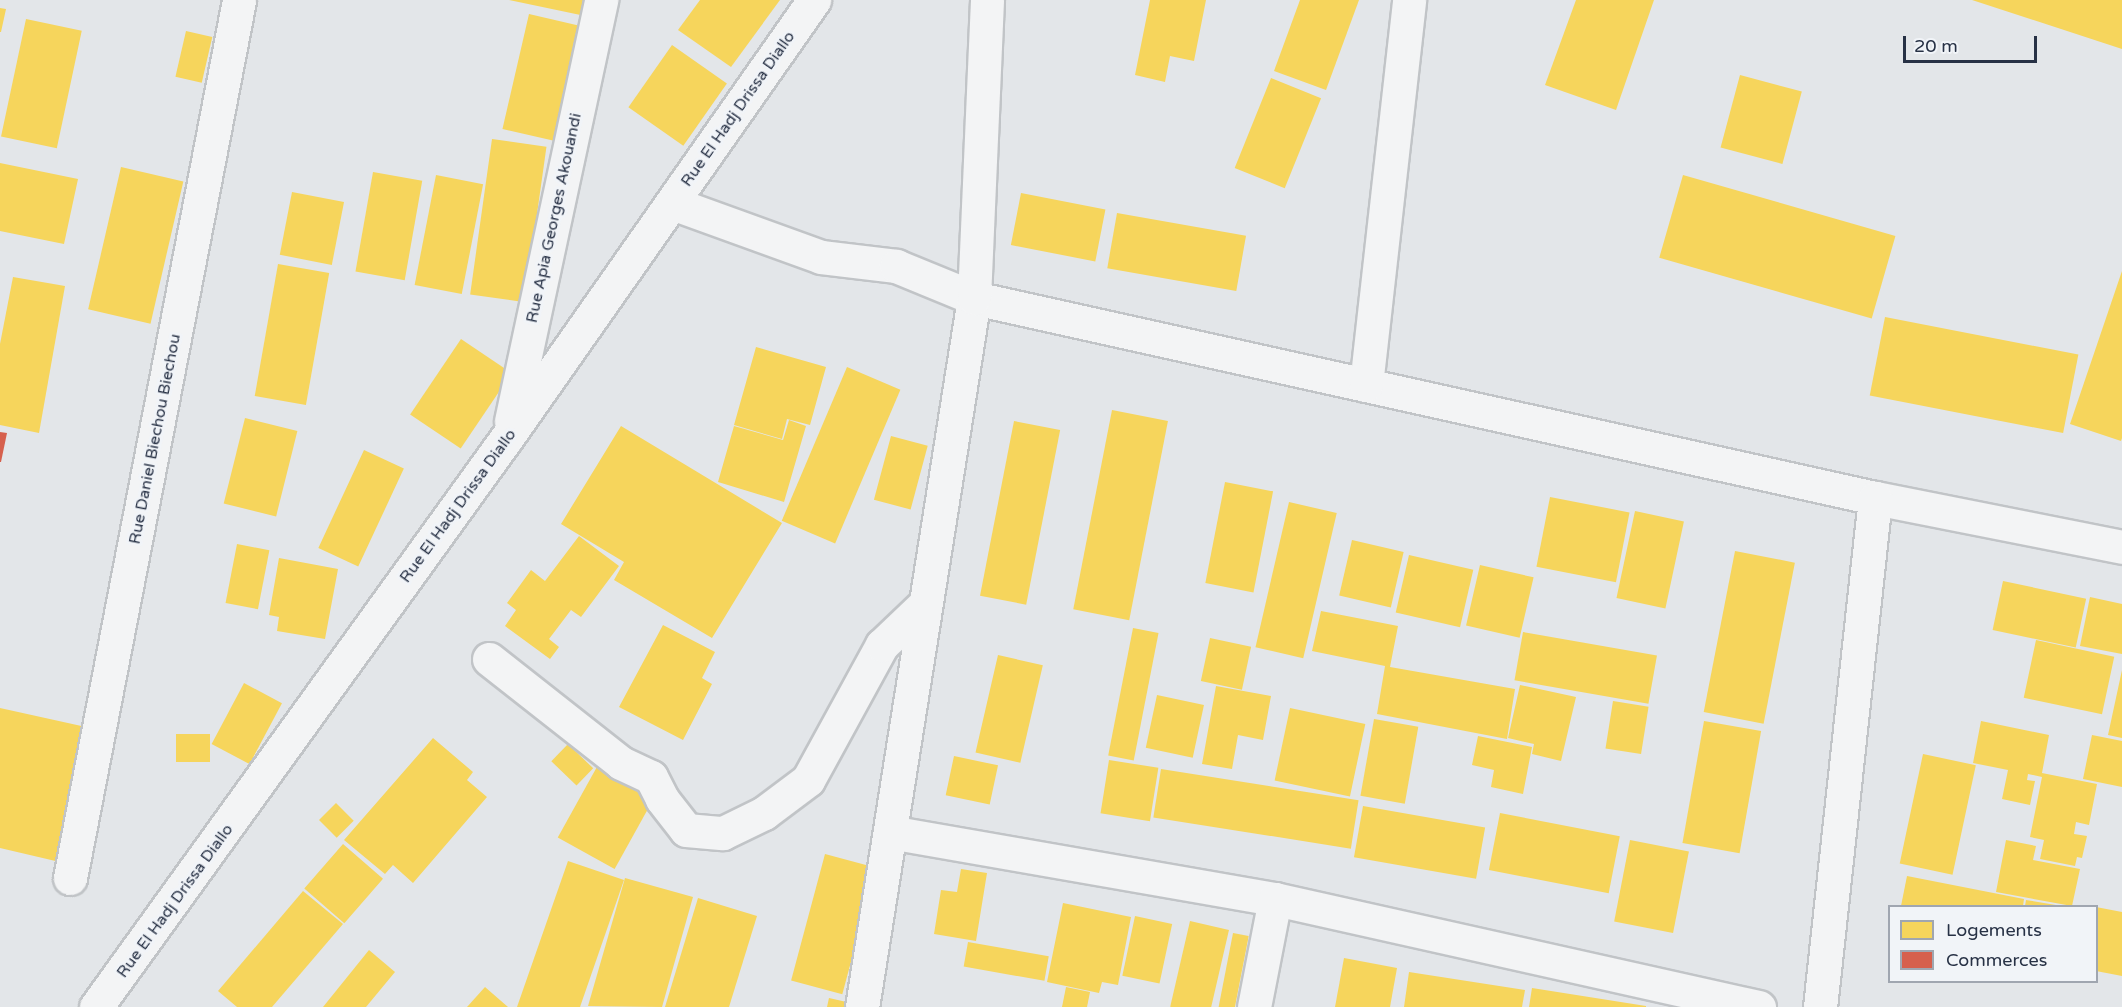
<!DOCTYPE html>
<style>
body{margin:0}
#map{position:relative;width:2122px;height:1007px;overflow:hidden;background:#e3e6e9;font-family:"Varela Round",sans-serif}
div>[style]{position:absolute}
.homes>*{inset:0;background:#f6d55c;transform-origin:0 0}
.shops>*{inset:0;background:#d6604d}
.roads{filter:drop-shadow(2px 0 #c1c4c7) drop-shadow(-2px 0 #c1c4c7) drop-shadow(0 2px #c1c4c7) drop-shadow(0 -2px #c1c4c7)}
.street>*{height:33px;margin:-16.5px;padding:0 16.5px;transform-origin:16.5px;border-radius:16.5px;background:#f3f4f5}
span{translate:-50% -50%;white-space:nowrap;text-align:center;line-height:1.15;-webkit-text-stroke:6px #f1f4f8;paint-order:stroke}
.street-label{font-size:16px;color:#273145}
.legend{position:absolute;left:1888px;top:905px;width:210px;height:78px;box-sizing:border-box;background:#f1f4f8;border:2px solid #a0a6b0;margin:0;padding:8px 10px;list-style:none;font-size:18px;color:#273145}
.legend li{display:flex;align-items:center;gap:12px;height:30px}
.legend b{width:30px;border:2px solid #a0a6b0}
.scale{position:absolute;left:1903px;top:36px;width:134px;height:27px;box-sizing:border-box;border:3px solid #273145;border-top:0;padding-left:8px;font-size:18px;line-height:21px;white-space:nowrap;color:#273145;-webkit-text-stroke:4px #f1f4f8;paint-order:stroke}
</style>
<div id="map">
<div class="homes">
<div style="clip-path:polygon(509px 0,593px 0,590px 17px)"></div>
<div style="clip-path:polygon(700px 0,780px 0,731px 67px,678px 30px)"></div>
<div style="clip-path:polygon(1150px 0,1206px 0,1194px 61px,1170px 56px,1165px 82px,1135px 75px)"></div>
<div style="clip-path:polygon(1300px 0,1359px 0,1326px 90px,1274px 71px)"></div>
<div style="clip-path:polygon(1576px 0,1654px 0,1616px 110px,1545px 85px)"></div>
<div style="clip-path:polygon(1972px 0,2122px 0,2122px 49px)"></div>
<div style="clip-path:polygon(0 8px,6px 9px,1px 32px,0 32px)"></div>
<div style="left:529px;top:14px;width:54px;height:118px;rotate:13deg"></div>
<div style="left:26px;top:19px;width:57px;height:120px;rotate:12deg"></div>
<div style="left:186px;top:31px;width:27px;height:47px;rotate:13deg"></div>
<div style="left:672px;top:45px;width:67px;height:76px;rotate:35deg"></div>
<div style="left:1740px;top:75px;width:64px;height:75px;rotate:15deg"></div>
<div style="left:1271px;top:78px;width:54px;height:97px;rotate:22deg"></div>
<div style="left:492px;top:139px;width:55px;height:157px;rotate:8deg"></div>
<div style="clip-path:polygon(0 163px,78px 179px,64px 244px,0 231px)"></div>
<div style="left:121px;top:167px;width:64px;height:146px;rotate:13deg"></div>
<div style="left:373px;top:172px;width:50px;height:101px;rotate:10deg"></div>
<div style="left:436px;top:175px;width:48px;height:112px;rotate:11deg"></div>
<div style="left:1683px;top:175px;width:221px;height:86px;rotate:16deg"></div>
<div style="left:292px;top:192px;width:53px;height:64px;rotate:11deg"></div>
<div style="left:1021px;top:193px;width:86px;height:53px;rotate:11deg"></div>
<div style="left:1117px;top:213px;width:131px;height:56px;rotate:10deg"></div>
<div style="left:278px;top:264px;width:52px;height:134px;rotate:10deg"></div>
<div style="clip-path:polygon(2122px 271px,2122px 438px,2121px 441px,2070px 424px)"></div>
<div style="clip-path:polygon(13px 277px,65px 286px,39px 433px,0 425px,0 344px)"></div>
<div style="left:1885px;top:317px;width:197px;height:80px;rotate:11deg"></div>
<div style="left:461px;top:339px;width:61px;height:91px;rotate:34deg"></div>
<div style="clip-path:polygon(756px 347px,826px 367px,810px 425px,787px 419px,782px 439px,734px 425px)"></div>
<div style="left:847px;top:367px;width:58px;height:167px;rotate:23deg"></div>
<div style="left:1112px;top:410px;width:57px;height:203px;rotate:11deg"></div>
<div style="left:245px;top:418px;width:54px;height:88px;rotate:14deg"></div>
<div style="clip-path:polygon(789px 420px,806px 426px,784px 502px,718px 482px,734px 426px,783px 440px)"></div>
<div style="left:1014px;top:421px;width:47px;height:178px;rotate:11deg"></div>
<div style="clip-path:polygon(621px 426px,782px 523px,712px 638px,614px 580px,624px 562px,561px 524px)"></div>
<div style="left:891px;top:436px;width:38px;height:66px;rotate:15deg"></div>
<div style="left:364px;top:450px;width:44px;height:108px;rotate:25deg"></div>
<div style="left:1225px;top:482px;width:49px;height:103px;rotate:11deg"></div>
<div style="left:1550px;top:497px;width:81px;height:71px;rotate:11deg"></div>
<div style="left:1289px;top:502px;width:49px;height:149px;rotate:13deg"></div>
<div style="left:1635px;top:511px;width:50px;height:89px;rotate:12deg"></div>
<div style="clip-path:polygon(579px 536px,619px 566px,581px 617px,571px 610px,549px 639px,559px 647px,550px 659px,505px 626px,516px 610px,507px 603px,531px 570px,545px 581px)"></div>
<div style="left:1352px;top:540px;width:53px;height:57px;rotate:13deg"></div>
<div style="left:237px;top:544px;width:33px;height:60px;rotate:11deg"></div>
<div style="left:1735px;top:551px;width:61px;height:164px;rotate:11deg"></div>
<div style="left:1409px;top:555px;width:66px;height:59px;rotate:13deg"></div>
<div style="clip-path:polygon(279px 558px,338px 569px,325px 639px,277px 631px,279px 617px,269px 615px)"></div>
<div style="left:1480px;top:565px;width:55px;height:62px;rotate:13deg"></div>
<div style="left:2003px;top:581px;width:85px;height:50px;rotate:12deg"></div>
<div style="clip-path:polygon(2090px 597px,2122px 604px,2122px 654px,2080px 646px)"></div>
<div style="clip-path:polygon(1321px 611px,1398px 626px,1390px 667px,1515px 689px,1507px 739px,1377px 714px,1385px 666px,1312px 651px)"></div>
<div style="clip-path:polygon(663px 625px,715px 652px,702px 678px,712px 684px,683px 740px,619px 707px)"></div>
<div style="left:1133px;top:628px;width:26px;height:130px;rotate:11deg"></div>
<div style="left:1523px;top:632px;width:136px;height:49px;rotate:10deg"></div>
<div style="left:1210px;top:638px;width:42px;height:44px;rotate:12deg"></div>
<div style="left:2036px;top:640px;width:80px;height:59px;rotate:12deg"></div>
<div style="left:998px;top:655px;width:46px;height:100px;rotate:13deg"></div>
<div style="clip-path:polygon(2122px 670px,2122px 738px,2108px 735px)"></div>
<div style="left:244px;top:683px;width:43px;height:69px;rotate:28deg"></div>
<div style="clip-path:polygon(1520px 685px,1576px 697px,1561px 761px,1532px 754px,1534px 744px,1508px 738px)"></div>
<div style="clip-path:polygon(1216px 686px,1271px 696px,1263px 740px,1238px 735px,1232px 769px,1202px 764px)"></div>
<div style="left:1157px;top:695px;width:48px;height:54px;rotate:12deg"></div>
<div style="left:1613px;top:701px;width:36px;height:48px;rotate:9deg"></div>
<div style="clip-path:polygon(0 708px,95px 729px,64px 863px,0 848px)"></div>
<div style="left:1290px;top:708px;width:77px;height:74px;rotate:12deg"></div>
<div style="left:1374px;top:719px;width:45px;height:78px;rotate:10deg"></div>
<div style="left:1704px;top:721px;width:58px;height:124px;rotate:10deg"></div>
<div style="clip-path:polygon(1981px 721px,2049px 735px,2042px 773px,2097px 784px,2089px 825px,2076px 822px,2074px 834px,2087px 836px,2082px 858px,2077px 857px,2075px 866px,2040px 859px,2044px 840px,2030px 837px,2042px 777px,2028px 774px,2027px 780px,2035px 781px,2030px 805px,2002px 799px,2008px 770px,1973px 763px)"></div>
<div style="left:210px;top:734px;width:28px;height:34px;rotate:90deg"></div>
<div style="clip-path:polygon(2092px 735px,2122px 741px,2122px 787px,2083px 779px)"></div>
<div style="clip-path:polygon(1478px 736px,1532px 747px,1523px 794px,1491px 787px,1494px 770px,1472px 765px)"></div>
<div style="clip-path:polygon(433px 738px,473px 772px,467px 780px,487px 797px,413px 883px,393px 865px,385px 874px,344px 840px)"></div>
<div style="left:568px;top:744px;width:35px;height:24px;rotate:44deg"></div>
<div style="left:1923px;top:754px;width:54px;height:112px;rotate:12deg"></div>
<div style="left:954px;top:756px;width:45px;height:40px;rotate:12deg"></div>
<div style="left:1109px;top:760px;width:50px;height:54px;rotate:9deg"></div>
<div style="left:598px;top:765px;width:65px;height:83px;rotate:29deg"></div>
<div style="left:1161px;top:769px;width:200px;height:49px;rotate:9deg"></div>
<div style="left:336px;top:803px;width:25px;height:24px;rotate:45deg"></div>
<div style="left:1363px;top:806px;width:124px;height:52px;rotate:10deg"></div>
<div style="left:1500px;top:813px;width:122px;height:58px;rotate:11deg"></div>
<div style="left:1630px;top:840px;width:60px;height:83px;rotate:11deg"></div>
<div style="clip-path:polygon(2006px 840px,2036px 846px,2033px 860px,2080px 869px,2072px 906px,1996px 892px)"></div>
<div style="left:343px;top:844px;width:53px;height:59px;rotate:41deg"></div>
<div style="left:825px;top:854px;width:53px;height:131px;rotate:15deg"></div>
<div style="clip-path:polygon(568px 861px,624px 880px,580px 1007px,517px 1007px)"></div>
<div style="clip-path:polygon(961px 869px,987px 873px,976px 941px,934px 934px,941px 890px,957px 892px)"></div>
<div style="clip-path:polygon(1907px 876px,2024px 899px,2023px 906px,1901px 906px)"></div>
<div style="clip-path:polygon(625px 878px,693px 897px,662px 1007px,588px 1006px)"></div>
<div style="clip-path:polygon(303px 891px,343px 924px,272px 1007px,237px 1007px,218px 991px)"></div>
<div style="clip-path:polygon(698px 898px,757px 916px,729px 1007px,665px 1007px)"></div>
<div style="clip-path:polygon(2026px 900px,2056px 905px,2055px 906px,2025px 906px)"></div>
<div style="clip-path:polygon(1063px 903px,1131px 917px,1118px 985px,1102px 982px,1099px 993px,1047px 982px)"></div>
<div style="clip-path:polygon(2096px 907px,2122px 912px,2122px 976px,2096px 971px)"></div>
<div style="left:1135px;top:916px;width:38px;height:61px;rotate:12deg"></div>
<div style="left:1190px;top:921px;width:40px;height:88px;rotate:13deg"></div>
<div style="left:1233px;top:933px;width:16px;height:76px;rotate:11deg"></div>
<div style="left:968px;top:942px;width:82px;height:25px;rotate:10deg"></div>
<div style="clip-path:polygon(369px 950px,395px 972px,366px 1007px,323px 1007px)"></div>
<div style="clip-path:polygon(1344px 958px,1397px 968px,1390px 1007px,1335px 1007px)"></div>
<div style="clip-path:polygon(1409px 972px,1525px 990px,1522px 1007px,1404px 1007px)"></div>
<div style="clip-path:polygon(485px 987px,508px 1007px,467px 1007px)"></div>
<div style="clip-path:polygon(1066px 987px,1090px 992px,1087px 1007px,1062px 1007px)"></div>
<div style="clip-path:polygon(1532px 988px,1646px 1006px,1646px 1007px,1529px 1007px)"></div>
<div style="clip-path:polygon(829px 998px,851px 1003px,850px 1007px,827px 1007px)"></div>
</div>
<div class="shops">
<div style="clip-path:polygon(0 432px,7px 433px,1px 462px,0 462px)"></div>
</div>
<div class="roads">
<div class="street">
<div style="left:672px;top:203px;width:158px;rotate:19.9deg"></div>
<div style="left:821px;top:257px;width:76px;rotate:6.8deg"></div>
<div style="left:896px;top:266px;width:84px;rotate:22.3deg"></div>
<div style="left:974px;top:298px;width:923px;rotate:12.52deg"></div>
<div style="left:1875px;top:498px;width:252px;rotate:11.2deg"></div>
<div style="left:1366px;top:385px;width:387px;rotate:-83.6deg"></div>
<div style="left:511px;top:421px;width:431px;rotate:-77.9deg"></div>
<div style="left:489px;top:659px;width:168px;rotate:38.2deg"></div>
<div style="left:621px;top:763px;width:33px;rotate:25deg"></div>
<div style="left:651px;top:777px;width:25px;rotate:63deg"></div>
<div style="left:662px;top:799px;width:39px;rotate:52deg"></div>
<div style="left:686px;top:830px;width:37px;rotate:5deg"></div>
<div style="left:723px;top:833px;width:46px;rotate:-26deg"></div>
<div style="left:764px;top:813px;width:55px;rotate:-36.9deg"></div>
<div style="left:808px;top:780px;width:154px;rotate:-61.3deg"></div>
<div style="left:882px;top:645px;width:59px;rotate:-43.6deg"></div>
<div style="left:890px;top:832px;width:391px;rotate:9.9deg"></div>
<div style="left:1275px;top:899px;width:496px;rotate:12.6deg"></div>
<div style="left:70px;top:878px;width:894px;rotate:-79.1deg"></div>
<div style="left:96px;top:1007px;width:704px;rotate:-54.19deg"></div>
<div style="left:508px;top:436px;width:533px;rotate:-54.94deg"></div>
<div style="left:862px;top:1007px;width:718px;rotate:-81.02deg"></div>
<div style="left:974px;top:298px;width:298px;rotate:-87.5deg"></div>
<div style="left:1254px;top:1007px;width:110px;rotate:-79deg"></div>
<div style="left:1820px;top:1007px;width:512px;rotate:-83.83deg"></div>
</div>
</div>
<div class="street-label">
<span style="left:738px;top:109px;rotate:-55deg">Rue El Hadj Drissa Diallo</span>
<span style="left:554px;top:218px;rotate:-78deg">Rue Apia Georges Akouandi</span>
<span style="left:155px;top:439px;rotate:-79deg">Rue Daniel Biechou Biechou</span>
<span style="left:458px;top:506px;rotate:-54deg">Rue El Hadj Drissa Diallo</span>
<span style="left:175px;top:901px;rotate:-54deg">Rue El Hadj Drissa Diallo</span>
</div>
<ul class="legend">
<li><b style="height:16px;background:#f6d55c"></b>Logements</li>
<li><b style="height:16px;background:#d6604d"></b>Commerces</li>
</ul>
<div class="scale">20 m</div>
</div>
